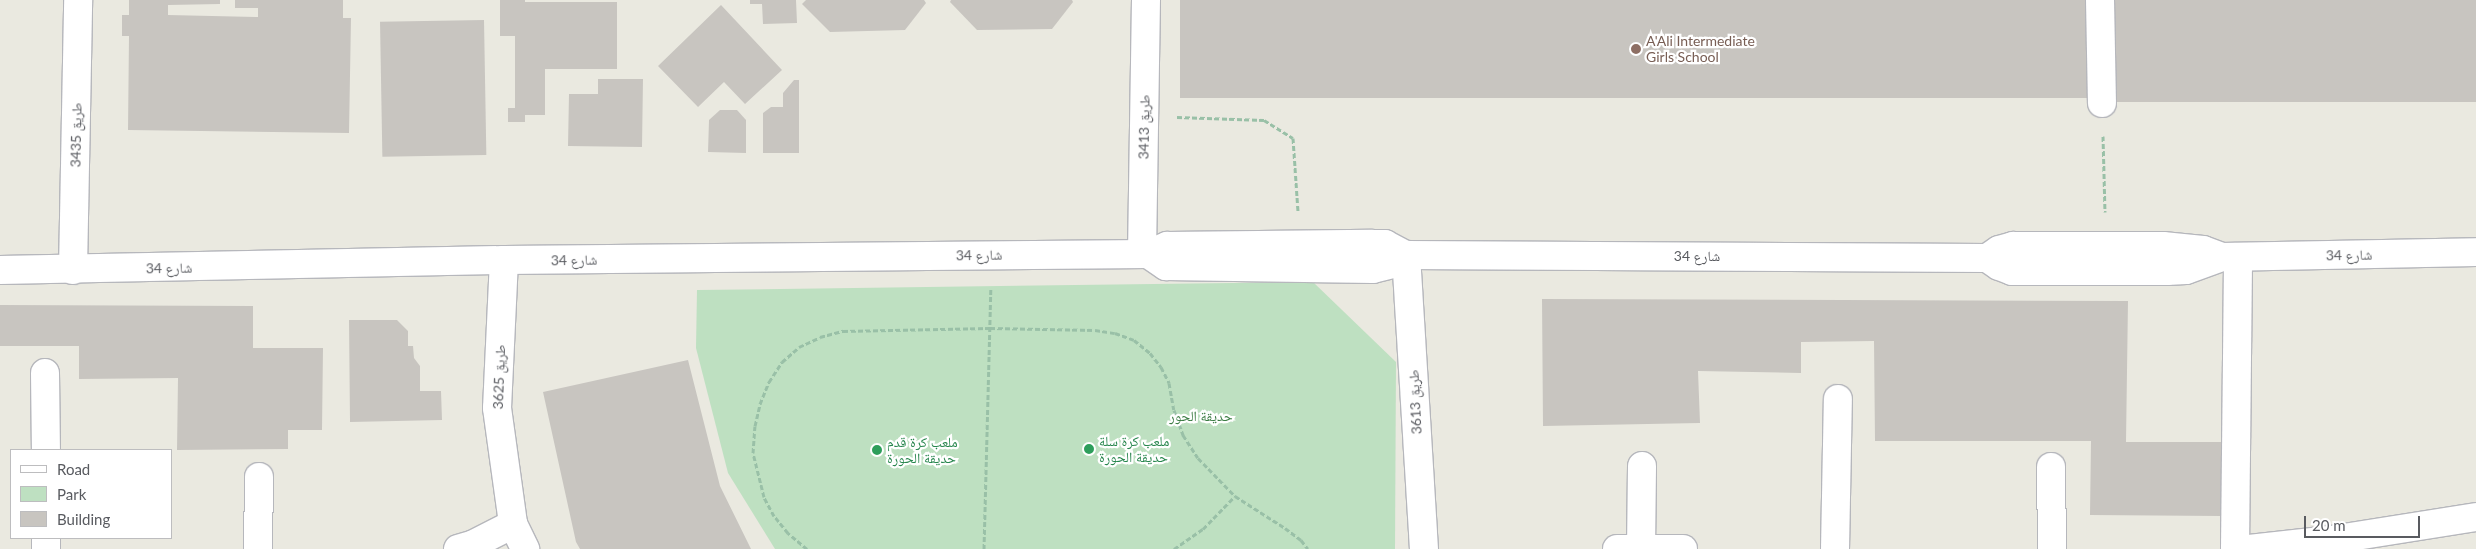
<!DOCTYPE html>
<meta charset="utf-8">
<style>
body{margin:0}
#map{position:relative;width:2476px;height:549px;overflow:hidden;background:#eae9e0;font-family:Lato,"Noto Naskh Arabic",sans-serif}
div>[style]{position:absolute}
.green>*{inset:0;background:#bee0c1}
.building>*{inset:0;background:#c8c5c0;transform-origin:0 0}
.path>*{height:3px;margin-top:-1.5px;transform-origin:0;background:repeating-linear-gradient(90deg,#99c0a7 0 5px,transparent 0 7.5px)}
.roads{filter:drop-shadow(1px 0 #b6b7bc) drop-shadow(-1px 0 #b6b7bc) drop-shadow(0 1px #b6b7bc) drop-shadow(0 -1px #b6b7bc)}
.minor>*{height:28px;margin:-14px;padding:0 14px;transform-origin:14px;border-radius:14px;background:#fff}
.dots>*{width:14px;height:14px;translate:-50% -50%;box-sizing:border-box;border:2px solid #fff;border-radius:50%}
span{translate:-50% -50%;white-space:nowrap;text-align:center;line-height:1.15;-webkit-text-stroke:4.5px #fff;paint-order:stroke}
.education-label{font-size:14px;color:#785e54}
.left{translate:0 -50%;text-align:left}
.street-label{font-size:14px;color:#595b60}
.park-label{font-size:14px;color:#3b7c43}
.leisure-label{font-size:14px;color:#27864d}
.legend{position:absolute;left:10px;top:449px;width:162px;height:90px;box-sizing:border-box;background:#fff;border:1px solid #bdbdbf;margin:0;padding:6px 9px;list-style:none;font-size:15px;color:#595b60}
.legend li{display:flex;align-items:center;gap:10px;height:25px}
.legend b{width:25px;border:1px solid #bdbdbf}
.scale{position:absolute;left:2304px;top:516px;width:116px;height:22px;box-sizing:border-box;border:2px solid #595b60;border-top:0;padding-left:6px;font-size:15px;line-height:18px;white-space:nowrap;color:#595b60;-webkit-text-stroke:4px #fff;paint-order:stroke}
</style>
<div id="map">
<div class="green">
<div style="clip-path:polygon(1313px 282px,1396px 362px,1395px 549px,775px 549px,728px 473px,696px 348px,697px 290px)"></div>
</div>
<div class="building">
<div style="clip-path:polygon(129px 0,220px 0,220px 4px,168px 5px,168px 15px,258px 17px,258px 8px,235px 8px,235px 0,343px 0,343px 18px,351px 18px,349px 133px,128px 130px,129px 36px,122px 36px,122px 15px,129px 15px)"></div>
<div style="clip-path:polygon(500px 0,525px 0,525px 2px,617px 2px,617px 69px,545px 69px,545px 115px,525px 115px,525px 122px,508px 122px,508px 108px,515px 108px,515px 36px,500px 36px)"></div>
<div style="clip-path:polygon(750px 0,796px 0,797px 23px,763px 24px,762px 4px,750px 4px)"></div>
<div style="clip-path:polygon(806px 0,924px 0,926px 3px,905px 30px,830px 32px,802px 4px)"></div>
<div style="clip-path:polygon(951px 0,1072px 0,1073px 2px,1052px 29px,977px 30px,950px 2px)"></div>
<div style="left:1180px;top:0;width:913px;height:98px"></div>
<div style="left:2115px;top:0;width:361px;height:102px"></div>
<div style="clip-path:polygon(721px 5px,782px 70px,745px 104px,724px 82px,698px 107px,658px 66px)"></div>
<div style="left:484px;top:20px;width:135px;height:104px;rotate:89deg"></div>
<div style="clip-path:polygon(598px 79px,643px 79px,642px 147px,568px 146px,569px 94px,598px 94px)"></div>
<div style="clip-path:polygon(794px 80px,799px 80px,799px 153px,763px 153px,763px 113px,771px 107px,783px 107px,783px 93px)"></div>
<div style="clip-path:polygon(720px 110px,737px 110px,746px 120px,746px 153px,708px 152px,709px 120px)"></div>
<div style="clip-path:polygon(1542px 299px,2128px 301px,2126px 442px,2223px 442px,2222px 516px,2090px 515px,2091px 441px,1875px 441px,1874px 341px,1801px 342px,1801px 373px,1698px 371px,1700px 423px,1543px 426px)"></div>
<div style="clip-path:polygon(0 305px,253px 306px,253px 348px,323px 348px,322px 430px,288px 430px,288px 449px,177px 450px,178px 378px,79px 379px,79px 346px,0 346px)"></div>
<div style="clip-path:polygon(349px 320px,397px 320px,408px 331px,408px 346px,413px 346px,414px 358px,420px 366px,420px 391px,441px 391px,442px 420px,350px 422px)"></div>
<div style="clip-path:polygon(688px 360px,720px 486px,751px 549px,580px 549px,576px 542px,543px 392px)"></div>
</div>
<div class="path">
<div style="left:1177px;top:117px;width:87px;rotate:2deg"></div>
<div style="left:1264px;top:120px;width:34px;rotate:32deg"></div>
<div style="left:1293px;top:138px;width:73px;rotate:86.1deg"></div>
<div style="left:2103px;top:136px;width:76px;rotate:88.5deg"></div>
<div style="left:807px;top:549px;width:25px;rotate:-140deg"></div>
<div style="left:788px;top:533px;width:22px;rotate:-129deg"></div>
<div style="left:774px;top:516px;width:21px;rotate:-118deg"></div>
<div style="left:764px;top:497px;width:45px;rotate:-104deg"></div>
<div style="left:753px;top:453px;width:27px;rotate:-86deg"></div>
<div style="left:755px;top:426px;width:23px;rotate:-77deg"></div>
<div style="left:760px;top:404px;width:24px;rotate:-68deg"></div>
<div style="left:769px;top:382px;width:24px;rotate:-57deg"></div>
<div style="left:782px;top:362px;width:23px;rotate:-41deg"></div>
<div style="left:799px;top:347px;width:23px;rotate:-25deg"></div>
<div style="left:820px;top:337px;width:24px;rotate:-15deg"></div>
<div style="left:843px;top:331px;width:147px;rotate:-1.2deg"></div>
<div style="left:990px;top:328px;width:105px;rotate:1.1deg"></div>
<div style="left:1095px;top:330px;width:20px;rotate:9deg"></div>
<div style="left:1115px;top:333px;width:20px;rotate:20deg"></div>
<div style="left:1134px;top:340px;width:21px;rotate:39deg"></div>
<div style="left:1150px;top:353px;width:18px;rotate:52deg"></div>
<div style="left:1161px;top:367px;width:18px;rotate:63deg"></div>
<div style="left:1169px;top:383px;width:27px;rotate:80deg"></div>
<div style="left:1174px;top:410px;width:27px;rotate:70deg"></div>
<div style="left:1183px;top:435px;width:27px;rotate:57deg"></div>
<div style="left:1198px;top:458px;width:53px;rotate:45.8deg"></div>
<div style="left:1235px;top:496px;width:59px;rotate:32.6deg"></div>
<div style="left:1285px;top:528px;width:20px;rotate:37deg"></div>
<div style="left:1301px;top:540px;width:11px;rotate:52deg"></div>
<div style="left:984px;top:549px;width:261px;rotate:-88.5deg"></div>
<div style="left:1174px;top:549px;width:35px;rotate:-35deg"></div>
<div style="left:1203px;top:529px;width:46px;rotate:-45.9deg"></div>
</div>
<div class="roads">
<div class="minor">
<div style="left:2100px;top:0;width:103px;rotate:88.9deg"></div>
<div style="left:1142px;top:254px;width:254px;rotate:-89.1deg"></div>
<div style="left:1148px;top:254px;width:22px;rotate:34deg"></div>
<div style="left:1166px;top:266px;width:207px;rotate:0.8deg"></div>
<div style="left:1373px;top:269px;width:25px;rotate:-14deg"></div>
<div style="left:1397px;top:263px;width:12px;rotate:-42deg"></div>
<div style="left:1406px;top:255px;width:295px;rotate:86.5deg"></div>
<div style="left:1987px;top:258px;width:14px;rotate:34deg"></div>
<div style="left:1999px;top:266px;width:14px;rotate:21deg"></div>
<div style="left:2012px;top:271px;width:155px"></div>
<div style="left:2167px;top:271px;width:19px;rotate:-3deg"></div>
<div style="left:2186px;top:270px;width:38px;rotate:-20deg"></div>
<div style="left:2222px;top:257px;width:254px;rotate:-1.1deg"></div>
<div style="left:504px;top:260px;width:148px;rotate:92.7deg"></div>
<div style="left:497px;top:408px;width:117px;rotate:82.1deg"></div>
<div style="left:513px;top:524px;width:28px;rotate:64deg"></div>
<div style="left:0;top:270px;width:504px;rotate:-1.14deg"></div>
<div style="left:504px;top:260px;width:644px;rotate:-0.53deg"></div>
<div style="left:1148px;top:254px;width:21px;rotate:-23deg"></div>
<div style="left:1167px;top:246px;width:205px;rotate:-0.6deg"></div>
<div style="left:1372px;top:244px;width:13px"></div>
<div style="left:1385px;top:244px;width:24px;rotate:28deg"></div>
<div style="left:1406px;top:255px;width:581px;rotate:0.3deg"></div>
<div style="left:1987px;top:258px;width:14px;rotate:-34deg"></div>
<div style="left:1999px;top:250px;width:15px;rotate:-16deg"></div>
<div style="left:2013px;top:246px;width:150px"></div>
<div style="left:2163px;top:246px;width:40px;rotate:5.7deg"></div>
<div style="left:2203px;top:250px;width:20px;rotate:20deg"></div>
<div style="left:73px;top:270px;width:270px;rotate:-88.9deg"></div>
<div style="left:45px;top:373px;width:77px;rotate:89.3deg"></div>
<div style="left:2051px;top:467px;width:82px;rotate:89.3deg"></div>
<div style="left:46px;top:538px;width:11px;rotate:90deg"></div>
<div style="left:258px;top:549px;width:72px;rotate:-89.2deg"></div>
<div style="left:458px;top:549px;width:17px;rotate:-17deg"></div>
<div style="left:474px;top:544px;width:44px;rotate:-27.1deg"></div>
<div style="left:1617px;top:549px;width:66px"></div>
<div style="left:1641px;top:549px;width:83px;rotate:-89.3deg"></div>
<div style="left:1835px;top:549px;width:150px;rotate:-88.9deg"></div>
<div style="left:2235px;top:549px;width:292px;rotate:-89.4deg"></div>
<div style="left:2249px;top:549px;width:82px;rotate:-6.3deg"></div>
<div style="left:2331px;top:540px;width:147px;rotate:-9deg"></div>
</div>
</div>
<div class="dots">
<div style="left:1636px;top:49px;background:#8d6e63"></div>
<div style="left:1089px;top:449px;background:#2e9e5b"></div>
<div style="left:877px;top:450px;background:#2e9e5b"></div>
</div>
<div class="education-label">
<span class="left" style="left:1646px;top:49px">A'Ali Intermediate<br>Girls School</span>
</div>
<div class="street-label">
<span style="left:1144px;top:127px;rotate:-89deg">طريق 3413</span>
<span style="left:76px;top:135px;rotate:-89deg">طريق 3435</span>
<span style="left:979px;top:255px;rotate:-1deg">شارع 34</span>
<span style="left:2349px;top:255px;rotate:-1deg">شارع 34</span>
<span style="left:1697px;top:256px">شارع 34</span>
<span style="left:574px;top:260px;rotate:-1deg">شارع 34</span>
<span style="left:169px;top:268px;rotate:-1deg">شارع 34</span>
<span style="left:499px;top:377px;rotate:-88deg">طريق 3625</span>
<span style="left:1415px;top:402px;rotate:-93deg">طريق 3613</span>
</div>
<div class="park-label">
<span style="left:1201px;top:416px">حديقة الحور</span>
</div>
<div class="leisure-label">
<span class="left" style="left:1099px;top:449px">ملعب كرة سلة<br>حديقة الحورة</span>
<span class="left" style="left:887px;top:450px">ملعب كرة قدم<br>حديقة الحورة</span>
</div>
<ul class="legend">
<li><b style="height:6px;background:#fff"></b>Road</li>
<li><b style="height:14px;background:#bee0c1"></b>Park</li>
<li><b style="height:14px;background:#c8c5c0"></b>Building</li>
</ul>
<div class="scale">20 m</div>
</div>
